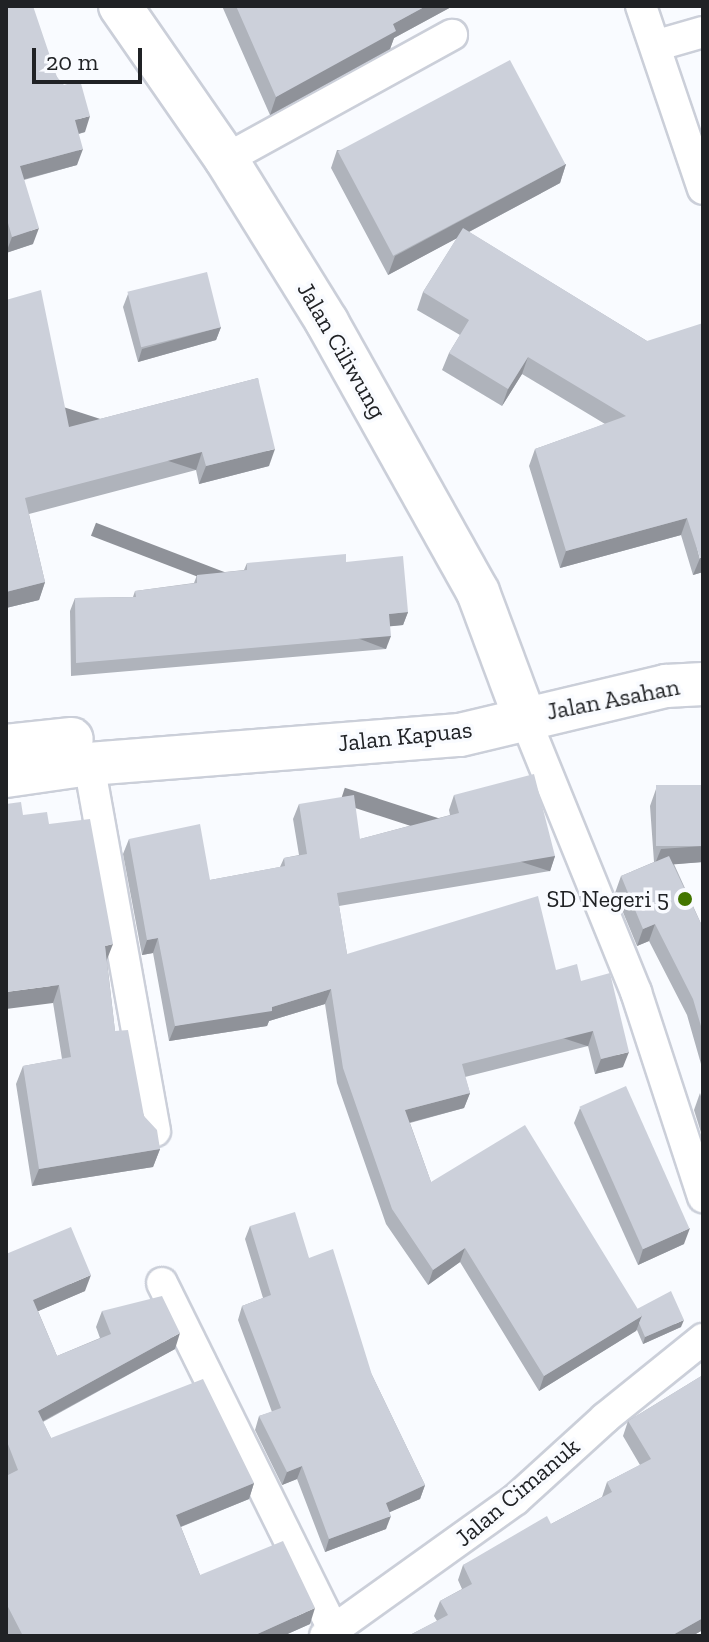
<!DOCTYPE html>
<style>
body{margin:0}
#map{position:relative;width:709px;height:1642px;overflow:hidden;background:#f9fbff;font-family:"Zilla Slab",serif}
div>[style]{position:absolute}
.roads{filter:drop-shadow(2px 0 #cbcfd9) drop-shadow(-2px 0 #cbcfd9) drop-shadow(0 2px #cbcfd9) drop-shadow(0 -2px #cbcfd9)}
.street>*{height:30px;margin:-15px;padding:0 15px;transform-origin:15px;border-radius:15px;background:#fff}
.secondary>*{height:42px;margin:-21px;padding:0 21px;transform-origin:21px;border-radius:21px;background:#fff}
.wall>*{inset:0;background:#afb3bb}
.shaded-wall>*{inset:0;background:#8f9299;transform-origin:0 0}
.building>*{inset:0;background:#ccd0da;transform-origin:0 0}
.dots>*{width:22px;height:22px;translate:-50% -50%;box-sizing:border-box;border:4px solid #f9fbff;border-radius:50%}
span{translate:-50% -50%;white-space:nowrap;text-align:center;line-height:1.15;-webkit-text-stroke:7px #f9fbff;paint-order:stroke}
.street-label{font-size:24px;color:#202225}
.poi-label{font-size:24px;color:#202225}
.right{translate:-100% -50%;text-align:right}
.frame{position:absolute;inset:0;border:8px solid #202225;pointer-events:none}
.scale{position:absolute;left:32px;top:48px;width:110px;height:36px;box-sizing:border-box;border:4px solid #202225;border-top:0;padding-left:10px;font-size:24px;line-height:28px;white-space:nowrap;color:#202225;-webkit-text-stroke:6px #f9fbff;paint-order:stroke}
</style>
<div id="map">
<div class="roads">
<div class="street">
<div style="left:641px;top:6px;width:193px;rotate:71.3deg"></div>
<div style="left:658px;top:45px;width:47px;rotate:-16.1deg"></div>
<div style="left:226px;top:159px;width:258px;rotate:-28.8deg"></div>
<div style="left:524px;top:716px;width:298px;rotate:67.9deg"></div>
<div style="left:636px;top:992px;width:216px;rotate:71.9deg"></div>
<div style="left:89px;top:764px;width:373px;rotate:79.8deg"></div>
<div style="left:162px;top:1283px;width:386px;rotate:63.7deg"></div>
<div style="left:325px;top:1636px;width:234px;rotate:-35.6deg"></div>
<div style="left:515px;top:1500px;width:122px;rotate:-42.3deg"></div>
<div style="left:605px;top:1418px;width:126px;rotate:-38.9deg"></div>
</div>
<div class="secondary">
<div style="left:120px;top:6px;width:186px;rotate:55.3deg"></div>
<div style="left:226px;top:159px;width:192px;rotate:58.2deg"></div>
<div style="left:327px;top:322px;width:309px;rotate:60.8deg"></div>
<div style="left:478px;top:592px;width:132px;rotate:69.6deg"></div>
<div style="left:6px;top:746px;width:66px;rotate:-6.1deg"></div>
<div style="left:6px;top:776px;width:84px;rotate:-8.2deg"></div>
<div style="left:89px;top:764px;width:372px;rotate:-4.5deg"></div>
<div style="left:460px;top:735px;width:212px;rotate:-13.4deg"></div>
<div style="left:666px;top:686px;width:37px;rotate:-3deg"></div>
</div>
</div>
<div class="wall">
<div style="clip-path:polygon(6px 6px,57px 77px,85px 132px,79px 134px,77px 165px,24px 180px,33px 244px,6px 253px)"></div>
<div style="clip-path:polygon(222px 6px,453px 6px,394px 38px,390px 49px,270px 115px)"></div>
<div style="clip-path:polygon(337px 150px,566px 164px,560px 183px,469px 232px,647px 341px,703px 572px,693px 575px,681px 535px,560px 568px,529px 466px,535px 449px,605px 424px,522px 374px,502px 406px,442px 370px,449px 353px,460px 335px,417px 310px,423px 292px,457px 238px,388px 275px,331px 168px)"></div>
<div style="clip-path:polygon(128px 294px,221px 327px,216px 340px,138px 362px,123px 307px)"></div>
<div style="clip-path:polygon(6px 300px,69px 427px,258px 378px,269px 466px,199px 484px,196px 470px,29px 514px,45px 582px,39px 600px,6px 608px)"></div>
<div style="clip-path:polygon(346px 562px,408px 612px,403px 625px,390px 626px,386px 649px,71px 676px,70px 611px,75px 598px,133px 597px,135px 591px,194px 583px,197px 575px,244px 570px,247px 563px)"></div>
<div style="clip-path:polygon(703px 785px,703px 862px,674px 864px,703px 928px,703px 1071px,687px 1015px,649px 941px,637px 946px,615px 893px,621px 876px,654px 862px,650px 806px,656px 789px)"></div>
<div style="clip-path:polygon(454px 795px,555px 856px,550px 871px,339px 906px,347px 954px,556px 970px,581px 981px,623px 1067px,595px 1074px,588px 1046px,465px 1077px,470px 1093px,464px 1108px,410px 1123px,431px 1182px,637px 1309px,681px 1327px,643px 1344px,637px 1330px,539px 1391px,460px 1262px,428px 1285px,386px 1224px,337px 1083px,325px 1004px,269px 1021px,267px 1026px,169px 1041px,153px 953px,142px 955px,123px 854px,129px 839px,210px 880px,280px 867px,284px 858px,299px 855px,293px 819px,299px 804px,360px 839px,450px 815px,449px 810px)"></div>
<div style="clip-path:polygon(23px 815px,49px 824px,107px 961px,115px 1031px,144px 1116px,160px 1149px,153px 1167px,32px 1186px,16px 1084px,23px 1066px,62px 1059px)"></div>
<div style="clip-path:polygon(700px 1093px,703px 1103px,703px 1139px,694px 1110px)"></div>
<div style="clip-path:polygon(580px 1108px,684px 1244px,638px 1265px,574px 1123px)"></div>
<div style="clip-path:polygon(250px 1226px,309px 1258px,372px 1375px,425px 1485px,420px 1499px,389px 1512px,386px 1529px,325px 1552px,297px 1479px,282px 1485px,255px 1430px,259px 1416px,272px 1412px,238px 1320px,242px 1306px,263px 1298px,245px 1239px)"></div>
<div style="clip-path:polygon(6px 1254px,85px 1291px,38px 1311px,57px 1356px,100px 1338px,96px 1327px,102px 1311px,175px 1349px,43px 1422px,51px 1438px,254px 1483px,249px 1499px,181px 1527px,200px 1575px,310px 1624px,283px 1636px,9px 1636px,6px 1630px,6px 1476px,8px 1475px,6px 1470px)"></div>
<div style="clip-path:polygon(703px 1375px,703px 1630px,692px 1636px,408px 1636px,437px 1621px,434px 1616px,440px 1601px,462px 1589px,458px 1580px,463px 1565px,551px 1524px,602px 1497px,607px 1482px,640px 1465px,623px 1436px,628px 1421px)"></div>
</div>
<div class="shaded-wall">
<div style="clip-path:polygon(426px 6px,453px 6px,394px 38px,390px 49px,270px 115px,276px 97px,393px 24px)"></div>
<div style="clip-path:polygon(90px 116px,85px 132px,69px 136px,75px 120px)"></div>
<div style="clip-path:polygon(83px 149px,77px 165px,14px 182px,20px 166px)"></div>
<div style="clip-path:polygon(566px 164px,560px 183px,388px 275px,395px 256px)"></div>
<div style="clip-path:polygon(39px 228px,33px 244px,6px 253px,12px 237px)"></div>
<div style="clip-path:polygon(221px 327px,216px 340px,138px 362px,142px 349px)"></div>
<div style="clip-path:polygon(528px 357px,522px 374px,502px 406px,508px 389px)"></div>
<div style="clip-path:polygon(275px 449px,269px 466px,199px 484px,206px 466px)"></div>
<div style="left:202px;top:452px;width:19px;height:183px;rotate:108deg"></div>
<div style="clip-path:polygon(687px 518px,681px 535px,560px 568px,566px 551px)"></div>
<div style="clip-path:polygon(703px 557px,703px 572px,693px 575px,700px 558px)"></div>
<div style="clip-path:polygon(45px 582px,39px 600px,6px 608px,6px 592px)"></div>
<div style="clip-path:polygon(408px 612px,403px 625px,384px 627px,389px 614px)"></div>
<div style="left:391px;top:636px;width:14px;height:316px;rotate:111deg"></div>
<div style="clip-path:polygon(703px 846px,703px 862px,654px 866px,661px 849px)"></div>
<div style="left:555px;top:856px;width:16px;height:221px;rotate:108deg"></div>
<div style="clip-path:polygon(655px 924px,649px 941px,637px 946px,643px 929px)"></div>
<div style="clip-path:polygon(158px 938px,153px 953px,142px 955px,147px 940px)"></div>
<div style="clip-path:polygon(113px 944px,106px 962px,105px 946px)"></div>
<div style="clip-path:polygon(59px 985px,53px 1003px,6px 1009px,6px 992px)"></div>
<div style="clip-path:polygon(331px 989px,325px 1004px,269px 1021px,267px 1026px,169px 1041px,175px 1026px,272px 1007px)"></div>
<div style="left:593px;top:1031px;width:16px;height:135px;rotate:108deg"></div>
<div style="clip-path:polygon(629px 1052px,623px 1067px,595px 1074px,601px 1059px)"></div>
<div style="clip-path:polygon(470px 1093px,464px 1108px,400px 1125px,405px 1110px)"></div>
<div style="clip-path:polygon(160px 1149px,153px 1167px,32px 1186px,39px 1169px)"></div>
<div style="clip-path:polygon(690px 1228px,684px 1244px,638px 1265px,643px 1249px)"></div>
<div style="clip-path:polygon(465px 1248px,460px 1262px,428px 1285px,433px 1270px)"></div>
<div style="clip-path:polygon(91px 1275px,85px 1291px,27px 1316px,33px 1300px)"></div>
<div style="clip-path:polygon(642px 1316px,636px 1331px,539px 1391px,544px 1376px)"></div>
<div style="clip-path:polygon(684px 1320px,681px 1327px,643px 1344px,645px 1337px)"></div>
<div style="clip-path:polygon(180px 1333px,175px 1349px,32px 1427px,38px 1411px)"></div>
<div style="clip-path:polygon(302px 1466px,297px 1479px,282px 1485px,287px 1472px)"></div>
<div style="clip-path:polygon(254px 1483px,249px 1499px,170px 1531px,176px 1515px)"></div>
<div style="clip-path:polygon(425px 1485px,420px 1499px,381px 1516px,386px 1503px)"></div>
<div style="clip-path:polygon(391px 1516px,386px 1529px,325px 1552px,329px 1539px)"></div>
<div style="clip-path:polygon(315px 1608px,310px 1624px,283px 1636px,253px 1636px)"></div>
<div style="clip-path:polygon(703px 1618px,703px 1630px,692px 1636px,671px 1636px)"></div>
</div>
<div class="building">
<div style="clip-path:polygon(6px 6px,33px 6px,57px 77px,64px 85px,80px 80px,90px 116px,75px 120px,83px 149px,20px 166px,39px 228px,12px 237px,6px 216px)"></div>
<div style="clip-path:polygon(236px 6px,426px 6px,393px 24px,396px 31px,276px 97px)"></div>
<div style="left:510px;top:60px;width:118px;height:195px;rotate:62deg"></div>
<div style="clip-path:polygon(463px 228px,647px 341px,703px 323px,703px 557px,700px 558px,687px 518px,566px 551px,535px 449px,626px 416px,528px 357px,508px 389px,449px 353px,469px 320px,423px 292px)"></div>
<div style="left:207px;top:272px;width:57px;height:82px;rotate:76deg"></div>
<div style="clip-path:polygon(41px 290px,69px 427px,258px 378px,275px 449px,206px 466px,202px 452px,25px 498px,45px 582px,6px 592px,6px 300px)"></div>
<div style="clip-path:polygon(346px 554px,346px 562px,403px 556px,408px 612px,389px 614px,391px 636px,76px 663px,75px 598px,136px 597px,135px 591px,197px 583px,197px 575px,247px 570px,247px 563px)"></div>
<div style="clip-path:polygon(534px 774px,555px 856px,337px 893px,347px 954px,538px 896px,556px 970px,577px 964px,581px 981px,610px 973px,629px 1052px,601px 1059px,593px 1031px,462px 1064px,470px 1093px,405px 1110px,431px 1182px,525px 1125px,642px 1316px,544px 1376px,465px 1248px,433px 1270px,392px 1209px,343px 1068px,331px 989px,272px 1007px,272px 1011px,175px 1026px,158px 938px,147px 940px,129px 839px,200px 824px,210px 880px,285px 866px,284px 858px,307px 854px,299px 804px,354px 795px,360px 839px,459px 813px,454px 795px)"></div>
<div style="left:703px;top:785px;width:61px;height:47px;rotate:90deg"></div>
<div style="clip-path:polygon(21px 802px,23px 815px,47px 812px,49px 824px,90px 819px,113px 944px,105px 946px,115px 1031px,128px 1030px,144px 1116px,157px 1130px,160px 1149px,39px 1169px,23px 1066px,71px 1057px,59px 985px,6px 992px,6px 804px)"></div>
<div style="clip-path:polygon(669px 856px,703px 928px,703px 1033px,693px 999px,655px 924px,643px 929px,621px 876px)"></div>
<div style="left:626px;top:1086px;width:156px;height:51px;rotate:66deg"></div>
<div style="clip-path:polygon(295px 1212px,309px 1258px,333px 1249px,372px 1375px,425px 1485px,386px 1503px,391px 1516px,329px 1539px,302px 1466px,287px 1472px,259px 1416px,281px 1408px,242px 1306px,271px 1295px,250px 1226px)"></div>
<div style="clip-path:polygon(71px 1227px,91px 1275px,33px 1300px,57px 1356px,111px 1334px,102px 1311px,162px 1296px,180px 1333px,38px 1411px,51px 1438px,203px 1379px,254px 1483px,176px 1515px,200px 1575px,283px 1541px,315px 1608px,253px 1636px,23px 1636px,6px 1603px,6px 1476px,18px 1470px,6px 1439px,6px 1254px)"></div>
<div style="clip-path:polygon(671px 1291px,684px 1320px,645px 1337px,639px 1323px,642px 1316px,637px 1309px)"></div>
<div style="clip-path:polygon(703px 1375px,703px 1618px,671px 1636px,408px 1636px,448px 1615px,440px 1601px,472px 1584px,463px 1565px,547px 1516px,551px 1524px,612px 1492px,607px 1482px,651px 1459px,628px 1421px)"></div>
</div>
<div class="dots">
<div style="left:685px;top:899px;background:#427500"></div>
</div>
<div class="street-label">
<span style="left:342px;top:350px;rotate:60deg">Jalan Ciliwung</span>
<span style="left:613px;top:699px;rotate:-11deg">Jalan Asahan</span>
<span style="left:405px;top:736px;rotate:-6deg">Jalan Kapuas</span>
<span style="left:517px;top:1492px;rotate:-40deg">Jalan Cimanuk</span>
</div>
<div class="poi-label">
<span class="right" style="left:669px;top:899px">SD Negeri 5</span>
</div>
<div class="frame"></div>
<div class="scale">20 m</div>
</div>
